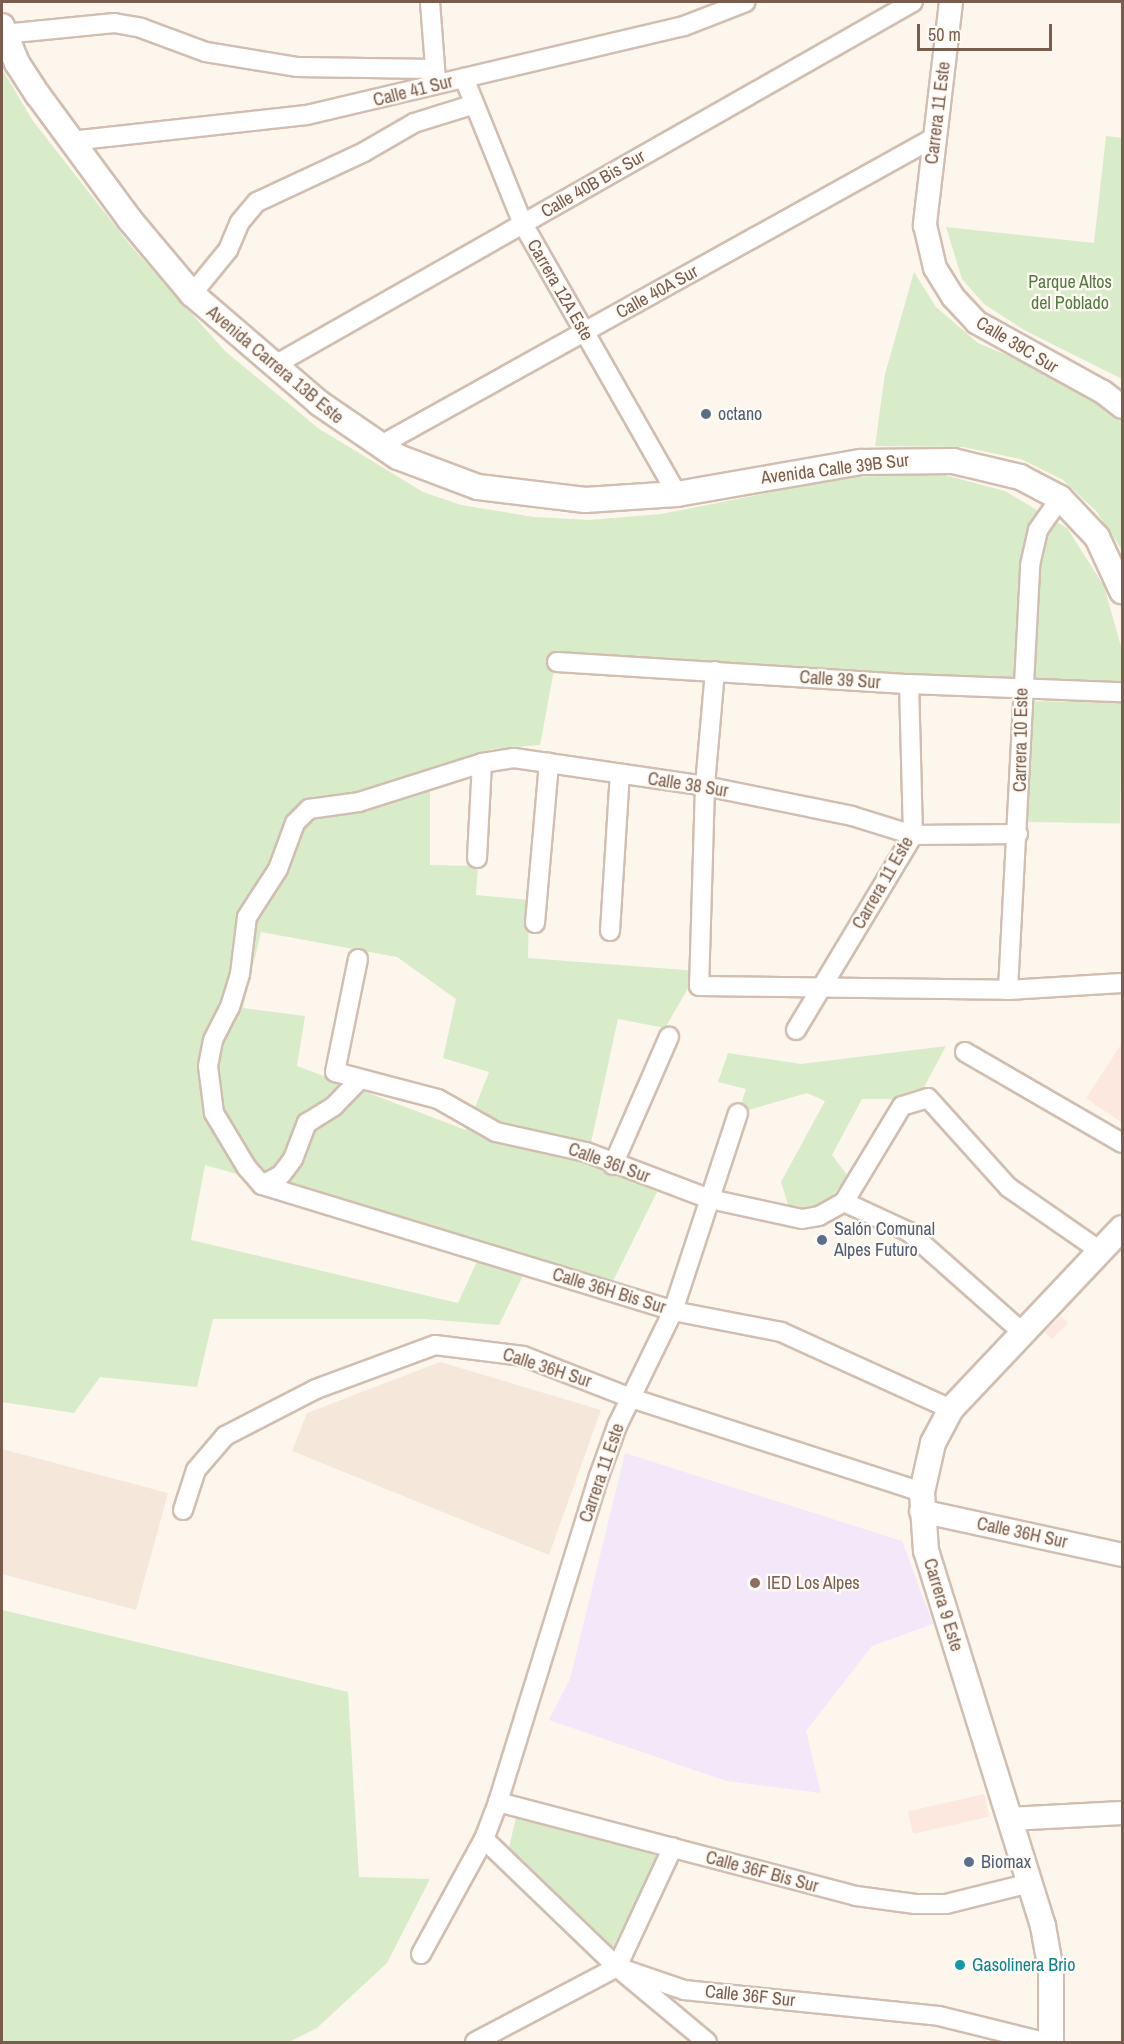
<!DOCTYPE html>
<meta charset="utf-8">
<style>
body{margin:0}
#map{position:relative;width:1124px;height:2044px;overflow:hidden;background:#fdf6ec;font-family:"Archivo Narrow",sans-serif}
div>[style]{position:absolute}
.residential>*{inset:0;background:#f5e8da}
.commercial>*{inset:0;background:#fde8e0;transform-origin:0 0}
.education>*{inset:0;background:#f3e8fa}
.green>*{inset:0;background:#d8ecc9;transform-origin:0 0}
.roads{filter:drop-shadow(2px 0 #d1beb0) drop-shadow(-2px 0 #d1beb0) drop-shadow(0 2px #d1beb0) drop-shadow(0 -2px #d1beb0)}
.minor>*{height:18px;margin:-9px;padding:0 9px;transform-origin:9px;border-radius:9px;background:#fff}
.tertiary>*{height:22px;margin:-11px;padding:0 11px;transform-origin:11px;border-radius:11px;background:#fff}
.secondary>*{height:24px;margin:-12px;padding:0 12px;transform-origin:12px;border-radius:12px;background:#fff}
.dots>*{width:16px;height:16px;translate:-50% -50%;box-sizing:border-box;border:3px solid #fffaf3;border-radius:50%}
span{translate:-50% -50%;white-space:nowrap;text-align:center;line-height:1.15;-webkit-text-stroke:4.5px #fffaf3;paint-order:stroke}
.street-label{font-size:18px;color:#7a5c4d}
.park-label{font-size:18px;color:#537a41}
.service-label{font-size:18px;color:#4e5e75}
.left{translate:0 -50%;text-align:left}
.education-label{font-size:18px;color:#785e54}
.culture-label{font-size:18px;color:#0d838f}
.frame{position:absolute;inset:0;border:3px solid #7a5c4d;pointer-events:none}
.scale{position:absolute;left:917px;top:24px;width:135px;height:27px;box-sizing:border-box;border:3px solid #7a5c4d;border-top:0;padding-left:8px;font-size:18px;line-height:21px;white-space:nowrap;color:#7a5c4d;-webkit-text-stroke:4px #fffaf3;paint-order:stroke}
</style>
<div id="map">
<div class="residential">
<div style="clip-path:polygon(440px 1362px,601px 1410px,549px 1555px,292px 1451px,307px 1413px)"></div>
<div style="clip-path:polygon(2px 1449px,168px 1493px,136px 1610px,2px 1574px)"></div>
</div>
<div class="commercial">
<div style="clip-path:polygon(1122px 1043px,1122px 1123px,1086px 1098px)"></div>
<div style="left:1061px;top:1316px;width:10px;height:23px;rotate:45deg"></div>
<div style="left:984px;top:1794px;width:23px;height:78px;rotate:77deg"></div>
</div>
<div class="education">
<div style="clip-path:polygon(625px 1453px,902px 1541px,933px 1624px,872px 1646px,806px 1731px,821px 1793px,726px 1781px,549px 1720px,570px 1679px)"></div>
</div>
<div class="green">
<div style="clip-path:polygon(evenodd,2px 69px,33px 121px,131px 246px,225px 351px,318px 428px,423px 492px,461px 505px,534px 517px,589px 520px,661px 514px,849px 477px,941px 474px,1005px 491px,1067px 528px,1104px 586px,1122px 650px,1122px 685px,556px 659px,540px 745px,491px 749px,430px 768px,430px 865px,478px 866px,476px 895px,529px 900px,528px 958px,698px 971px,665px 1028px,618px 1019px,587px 1161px,657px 1192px,611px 1285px,531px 1259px,499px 1325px,424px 1319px,213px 1319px,197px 1387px,100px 1377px,74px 1413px,2px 1402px,2px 69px,261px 932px,397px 957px,456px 999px,443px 1058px,489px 1072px,466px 1130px,297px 1066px,305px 1016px,243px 1008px,261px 932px,2px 69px,205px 1165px,484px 1245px,484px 1246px,458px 1303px,191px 1240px,205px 1165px)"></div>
<div style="clip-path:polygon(1106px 136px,1122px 138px,1122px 379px,1024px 330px,984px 304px,962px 279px,946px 227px,1094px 243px)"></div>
<div style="clip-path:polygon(914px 272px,936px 307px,978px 343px,1064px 379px,1097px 398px,1122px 420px,1122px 550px,1096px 511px,1063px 480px,1021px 459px,963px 447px,875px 446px,885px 374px)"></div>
<div style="left:1028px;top:701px;width:94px;height:121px;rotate:1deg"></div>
<div style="clip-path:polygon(946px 1046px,922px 1091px,896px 1099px,862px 1099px,832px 1155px,848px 1176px,824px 1206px,807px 1211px,790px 1211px,781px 1182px,825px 1101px,807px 1093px,738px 1113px,746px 1089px,718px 1082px,728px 1053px,801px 1064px)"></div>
<div style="clip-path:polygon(2px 1610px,348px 1692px,359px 1877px,430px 1879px,387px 1963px,317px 2028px,289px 2042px,2px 2042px)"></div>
<div style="clip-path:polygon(517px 1814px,658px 1856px,613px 1947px,509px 1847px)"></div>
</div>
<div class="roads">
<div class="minor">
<div style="left:430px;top:2px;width:78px;rotate:85.6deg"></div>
<div style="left:4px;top:34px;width:111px;rotate:-5.7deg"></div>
<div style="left:114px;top:23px;width:27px;rotate:10deg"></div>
<div style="left:141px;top:28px;width:69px;rotate:20.3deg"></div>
<div style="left:206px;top:52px;width:93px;rotate:9.3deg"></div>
<div style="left:298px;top:67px;width:137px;rotate:0.8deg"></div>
<div style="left:464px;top:78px;width:157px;rotate:68deg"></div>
<div style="left:523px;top:224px;width:311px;rotate:60.3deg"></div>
<div style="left:71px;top:141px;width:237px;rotate:-6.3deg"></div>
<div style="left:307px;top:115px;width:387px;rotate:-13.3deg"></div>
<div style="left:684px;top:26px;width:66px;rotate:-21.2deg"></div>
<div style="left:192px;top:294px;width:57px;rotate:-50.7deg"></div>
<div style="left:228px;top:250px;width:30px;rotate:-67deg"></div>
<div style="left:240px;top:222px;width:26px;rotate:-50deg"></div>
<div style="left:257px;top:202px;width:118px;rotate:-25deg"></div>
<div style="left:364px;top:152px;width:58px;rotate:-30.1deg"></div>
<div style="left:414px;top:123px;width:61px;rotate:-17.2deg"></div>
<div style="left:273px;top:366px;width:736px;rotate:-29.63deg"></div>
<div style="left:379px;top:446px;width:636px;rotate:-29.06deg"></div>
<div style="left:557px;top:662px;width:353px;rotate:3.6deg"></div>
<div style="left:909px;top:684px;width:213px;rotate:2.2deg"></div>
<div style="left:715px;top:671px;width:115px;rotate:95deg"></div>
<div style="left:705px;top:786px;width:200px;rotate:91.7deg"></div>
<div style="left:699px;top:986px;width:309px;rotate:0.7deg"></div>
<div style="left:1008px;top:990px;width:114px;rotate:-3.5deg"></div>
<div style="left:477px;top:858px;width:95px;rotate:-87deg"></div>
<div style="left:535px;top:923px;width:161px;rotate:-85deg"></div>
<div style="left:610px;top:931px;width:157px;rotate:-86.4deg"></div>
<div style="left:358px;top:959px;width:115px;rotate:101.5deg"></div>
<div style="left:335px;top:1072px;width:106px;rotate:14.7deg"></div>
<div style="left:438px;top:1099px;width:67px;rotate:29.6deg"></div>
<div style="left:496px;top:1132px;width:92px;rotate:12.5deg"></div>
<div style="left:586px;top:1152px;width:133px;rotate:20.8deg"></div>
<div style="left:710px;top:1199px;width:94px;rotate:12.3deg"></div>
<div style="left:802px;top:1219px;width:17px;rotate:-10deg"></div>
<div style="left:819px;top:1216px;width:29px;rotate:-29deg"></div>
<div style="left:844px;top:1202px;width:112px;rotate:-58.9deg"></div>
<div style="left:902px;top:1106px;width:27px;rotate:-17deg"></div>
<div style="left:928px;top:1098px;width:120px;rotate:48deg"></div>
<div style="left:1008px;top:1187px;width:112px;rotate:34.8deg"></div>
<div style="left:1008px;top:990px;width:426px;rotate:-87deg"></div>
<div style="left:1030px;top:565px;width:36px;rotate:-77deg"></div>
<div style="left:1038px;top:530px;width:39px;rotate:-55deg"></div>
<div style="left:796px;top:1030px;width:227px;rotate:-59deg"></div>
<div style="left:913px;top:835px;width:151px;rotate:-91.5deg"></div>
<div style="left:965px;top:1052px;width:181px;rotate:30.1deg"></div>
<div style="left:613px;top:1165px;width:140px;rotate:-66.4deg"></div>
<div style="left:262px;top:1185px;width:23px;rotate:-131deg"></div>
<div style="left:247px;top:1168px;width:64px;rotate:-121deg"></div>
<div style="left:214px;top:1113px;width:47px;rotate:-97.3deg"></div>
<div style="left:208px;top:1066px;width:26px;rotate:-79deg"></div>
<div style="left:213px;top:1040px;width:37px;rotate:-63deg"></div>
<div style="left:230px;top:1007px;width:34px;rotate:-73deg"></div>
<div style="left:240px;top:974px;width:57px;rotate:-83deg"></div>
<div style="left:247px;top:917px;width:57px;rotate:-57.1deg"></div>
<div style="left:278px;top:869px;width:49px;rotate:-69.7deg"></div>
<div style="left:295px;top:823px;width:20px;rotate:-45deg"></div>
<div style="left:309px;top:809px;width:50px;rotate:-8deg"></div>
<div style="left:359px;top:802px;width:129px;rotate:-17.6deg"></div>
<div style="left:482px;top:763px;width:32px;rotate:-9deg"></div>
<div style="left:514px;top:758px;width:193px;rotate:8.3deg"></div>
<div style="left:705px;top:786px;width:150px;rotate:11.5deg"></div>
<div style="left:852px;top:816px;width:64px;rotate:17.3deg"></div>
<div style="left:913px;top:835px;width:105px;rotate:-0.5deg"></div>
<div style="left:262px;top:1185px;width:430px;rotate:17deg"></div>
<div style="left:673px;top:1311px;width:110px;rotate:11deg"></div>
<div style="left:781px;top:1332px;width:187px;rotate:24.4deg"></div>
<div style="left:262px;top:1185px;width:21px;rotate:-28deg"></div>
<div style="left:281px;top:1175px;width:20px;rotate:-53deg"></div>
<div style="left:293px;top:1159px;width:39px;rotate:-69deg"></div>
<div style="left:307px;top:1123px;width:32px;rotate:-32deg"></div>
<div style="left:334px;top:1106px;width:37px;rotate:-46deg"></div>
<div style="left:844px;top:1202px;width:72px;rotate:24.8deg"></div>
<div style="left:909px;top:1232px;width:152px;rotate:41.5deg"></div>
<div style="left:183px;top:1510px;width:42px;rotate:-72deg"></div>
<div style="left:196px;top:1470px;width:45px;rotate:-49.5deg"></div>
<div style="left:225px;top:1436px;width:102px;rotate:-27.3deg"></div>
<div style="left:316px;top:1389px;width:127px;rotate:-20.3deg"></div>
<div style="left:435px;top:1345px;width:89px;rotate:7.1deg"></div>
<div style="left:523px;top:1356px;width:116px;rotate:21.3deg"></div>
<div style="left:631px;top:1398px;width:306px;rotate:17.9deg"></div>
<div style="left:498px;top:1802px;width:370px;rotate:14.7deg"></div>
<div style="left:856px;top:1896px;width:60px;rotate:7.7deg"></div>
<div style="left:915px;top:1904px;width:31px"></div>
<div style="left:946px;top:1904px;width:87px;rotate:-14deg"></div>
<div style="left:484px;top:1839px;width:185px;rotate:43.9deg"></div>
<div style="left:617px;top:1967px;width:117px;rotate:39.8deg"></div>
<div style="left:421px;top:1954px;width:131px;rotate:-61.3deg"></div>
<div style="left:484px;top:1839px;width:40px;rotate:-69deg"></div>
<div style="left:498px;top:1802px;width:341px;rotate:-72.8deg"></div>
<div style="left:599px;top:1476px;width:53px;rotate:-70.2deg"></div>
<div style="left:617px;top:1426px;width:128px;rotate:-64deg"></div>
<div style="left:673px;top:1311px;width:208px;rotate:-71.8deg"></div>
<div style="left:617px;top:1967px;width:132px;rotate:-65deg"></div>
<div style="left:475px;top:2042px;width:161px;rotate:-27.8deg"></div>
<div style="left:617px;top:1967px;width:71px;rotate:18.9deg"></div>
<div style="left:684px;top:1990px;width:256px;rotate:5.8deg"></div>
<div style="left:939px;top:2016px;width:108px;rotate:13.9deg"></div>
</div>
<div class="tertiary">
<div style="left:951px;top:2px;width:225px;rotate:96.7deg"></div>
<div style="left:925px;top:225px;width:44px;rotate:76.9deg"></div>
<div style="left:935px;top:268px;width:34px;rotate:58deg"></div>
<div style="left:953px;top:297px;width:34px;rotate:47deg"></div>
<div style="left:976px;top:322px;width:145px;rotate:28.9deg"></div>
<div style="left:1103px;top:392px;width:24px;rotate:38deg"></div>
<div style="left:921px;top:1511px;width:206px;rotate:12.3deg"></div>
<div style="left:1009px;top:1819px;width:113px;rotate:-3deg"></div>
</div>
<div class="secondary">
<div style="left:2px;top:26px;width:40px;rotate:68deg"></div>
<div style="left:17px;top:63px;width:38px;rotate:57deg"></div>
<div style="left:38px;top:95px;width:155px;rotate:53.6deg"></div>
<div style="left:130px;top:220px;width:97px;rotate:50deg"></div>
<div style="left:192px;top:294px;width:167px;rotate:40.6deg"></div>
<div style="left:319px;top:403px;width:96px;rotate:34.4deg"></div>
<div style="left:398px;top:457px;width:85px;rotate:20.6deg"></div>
<div style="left:478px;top:487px;width:108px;rotate:6.9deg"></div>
<div style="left:585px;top:500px;width:92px;rotate:-3.7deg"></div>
<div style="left:677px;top:494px;width:187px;rotate:-9.9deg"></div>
<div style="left:861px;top:462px;width:92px;rotate:-0.6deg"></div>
<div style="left:953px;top:461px;width:69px;rotate:13.4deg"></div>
<div style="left:1020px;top:477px;width:45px;rotate:27.7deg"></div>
<div style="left:1060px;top:498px;width:54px;rotate:46.5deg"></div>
<div style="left:1097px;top:537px;width:60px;rotate:65.2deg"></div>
<div style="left:1051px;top:2042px;width:71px;rotate:-90deg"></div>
<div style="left:1051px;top:1971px;width:46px;rotate:-100.1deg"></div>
<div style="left:1043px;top:1926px;width:393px;rotate:-107.3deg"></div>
<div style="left:926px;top:1551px;width:59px;rotate:-93.9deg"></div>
<div style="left:922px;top:1492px;width:50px;rotate:-77.3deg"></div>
<div style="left:933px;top:1443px;width:38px;rotate:-62deg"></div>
<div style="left:951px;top:1409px;width:249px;rotate:-46.6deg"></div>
</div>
</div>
<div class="dots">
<div style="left:706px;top:414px;background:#5c6f8a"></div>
<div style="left:822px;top:1240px;background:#5c6f8a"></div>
<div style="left:755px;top:1583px;background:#8d6e63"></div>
<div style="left:969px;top:1862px;background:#5c6f8a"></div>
<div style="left:960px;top:1965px;background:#0f9aa8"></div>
</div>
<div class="street-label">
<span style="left:413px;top:91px;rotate:-14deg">Calle 41 Sur</span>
<span style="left:938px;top:113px;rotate:-83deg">Carrera 11 Este</span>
<span style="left:593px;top:184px;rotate:-30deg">Calle 40B Bis Sur</span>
<span style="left:560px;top:290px;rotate:60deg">Carrera 12A Este</span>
<span style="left:657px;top:292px;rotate:-29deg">Calle 40A Sur</span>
<span style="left:1017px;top:345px;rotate:31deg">Calle 39C Sur</span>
<span style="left:275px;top:365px;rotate:40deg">Avenida Carrera 13B Este</span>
<span style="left:835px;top:469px;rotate:-7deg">Avenida Calle 39B Sur</span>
<span style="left:840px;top:680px;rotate:4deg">Calle 39 Sur</span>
<span style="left:1021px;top:740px;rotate:-89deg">Carrera 10 Este</span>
<span style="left:688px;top:785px;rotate:9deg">Calle 38 Sur</span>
<span style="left:883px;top:883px;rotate:-60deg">Carrera 11 Este</span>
<span style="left:609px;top:1163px;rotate:20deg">Calle 36I Sur</span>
<span style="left:609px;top:1291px;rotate:17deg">Calle 36H Bis Sur</span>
<span style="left:547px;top:1368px;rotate:18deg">Calle 36H Sur</span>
<span style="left:602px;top:1473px;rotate:-71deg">Carrera 11 Este</span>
<span style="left:1022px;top:1533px;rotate:12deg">Calle 36H Sur</span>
<span style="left:943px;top:1605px;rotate:73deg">Carrera 9 Este</span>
<span style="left:762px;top:1872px;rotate:15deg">Calle 36F Bis Sur</span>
<span style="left:750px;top:1996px;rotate:6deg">Calle 36F Sur</span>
</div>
<div class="park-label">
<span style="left:1070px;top:293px">Parque Altos<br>del Poblado</span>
</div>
<div class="service-label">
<span class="left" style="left:718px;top:414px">octano</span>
<span class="left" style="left:834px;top:1240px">Salón Comunal<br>Alpes Futuro</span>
<span class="left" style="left:981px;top:1862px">Biomax</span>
</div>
<div class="education-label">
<span class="left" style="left:767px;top:1583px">IED Los Alpes</span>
</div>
<div class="culture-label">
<span class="left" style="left:972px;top:1965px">Gasolinera Brio</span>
</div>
<div class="frame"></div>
<div class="scale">50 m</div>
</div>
